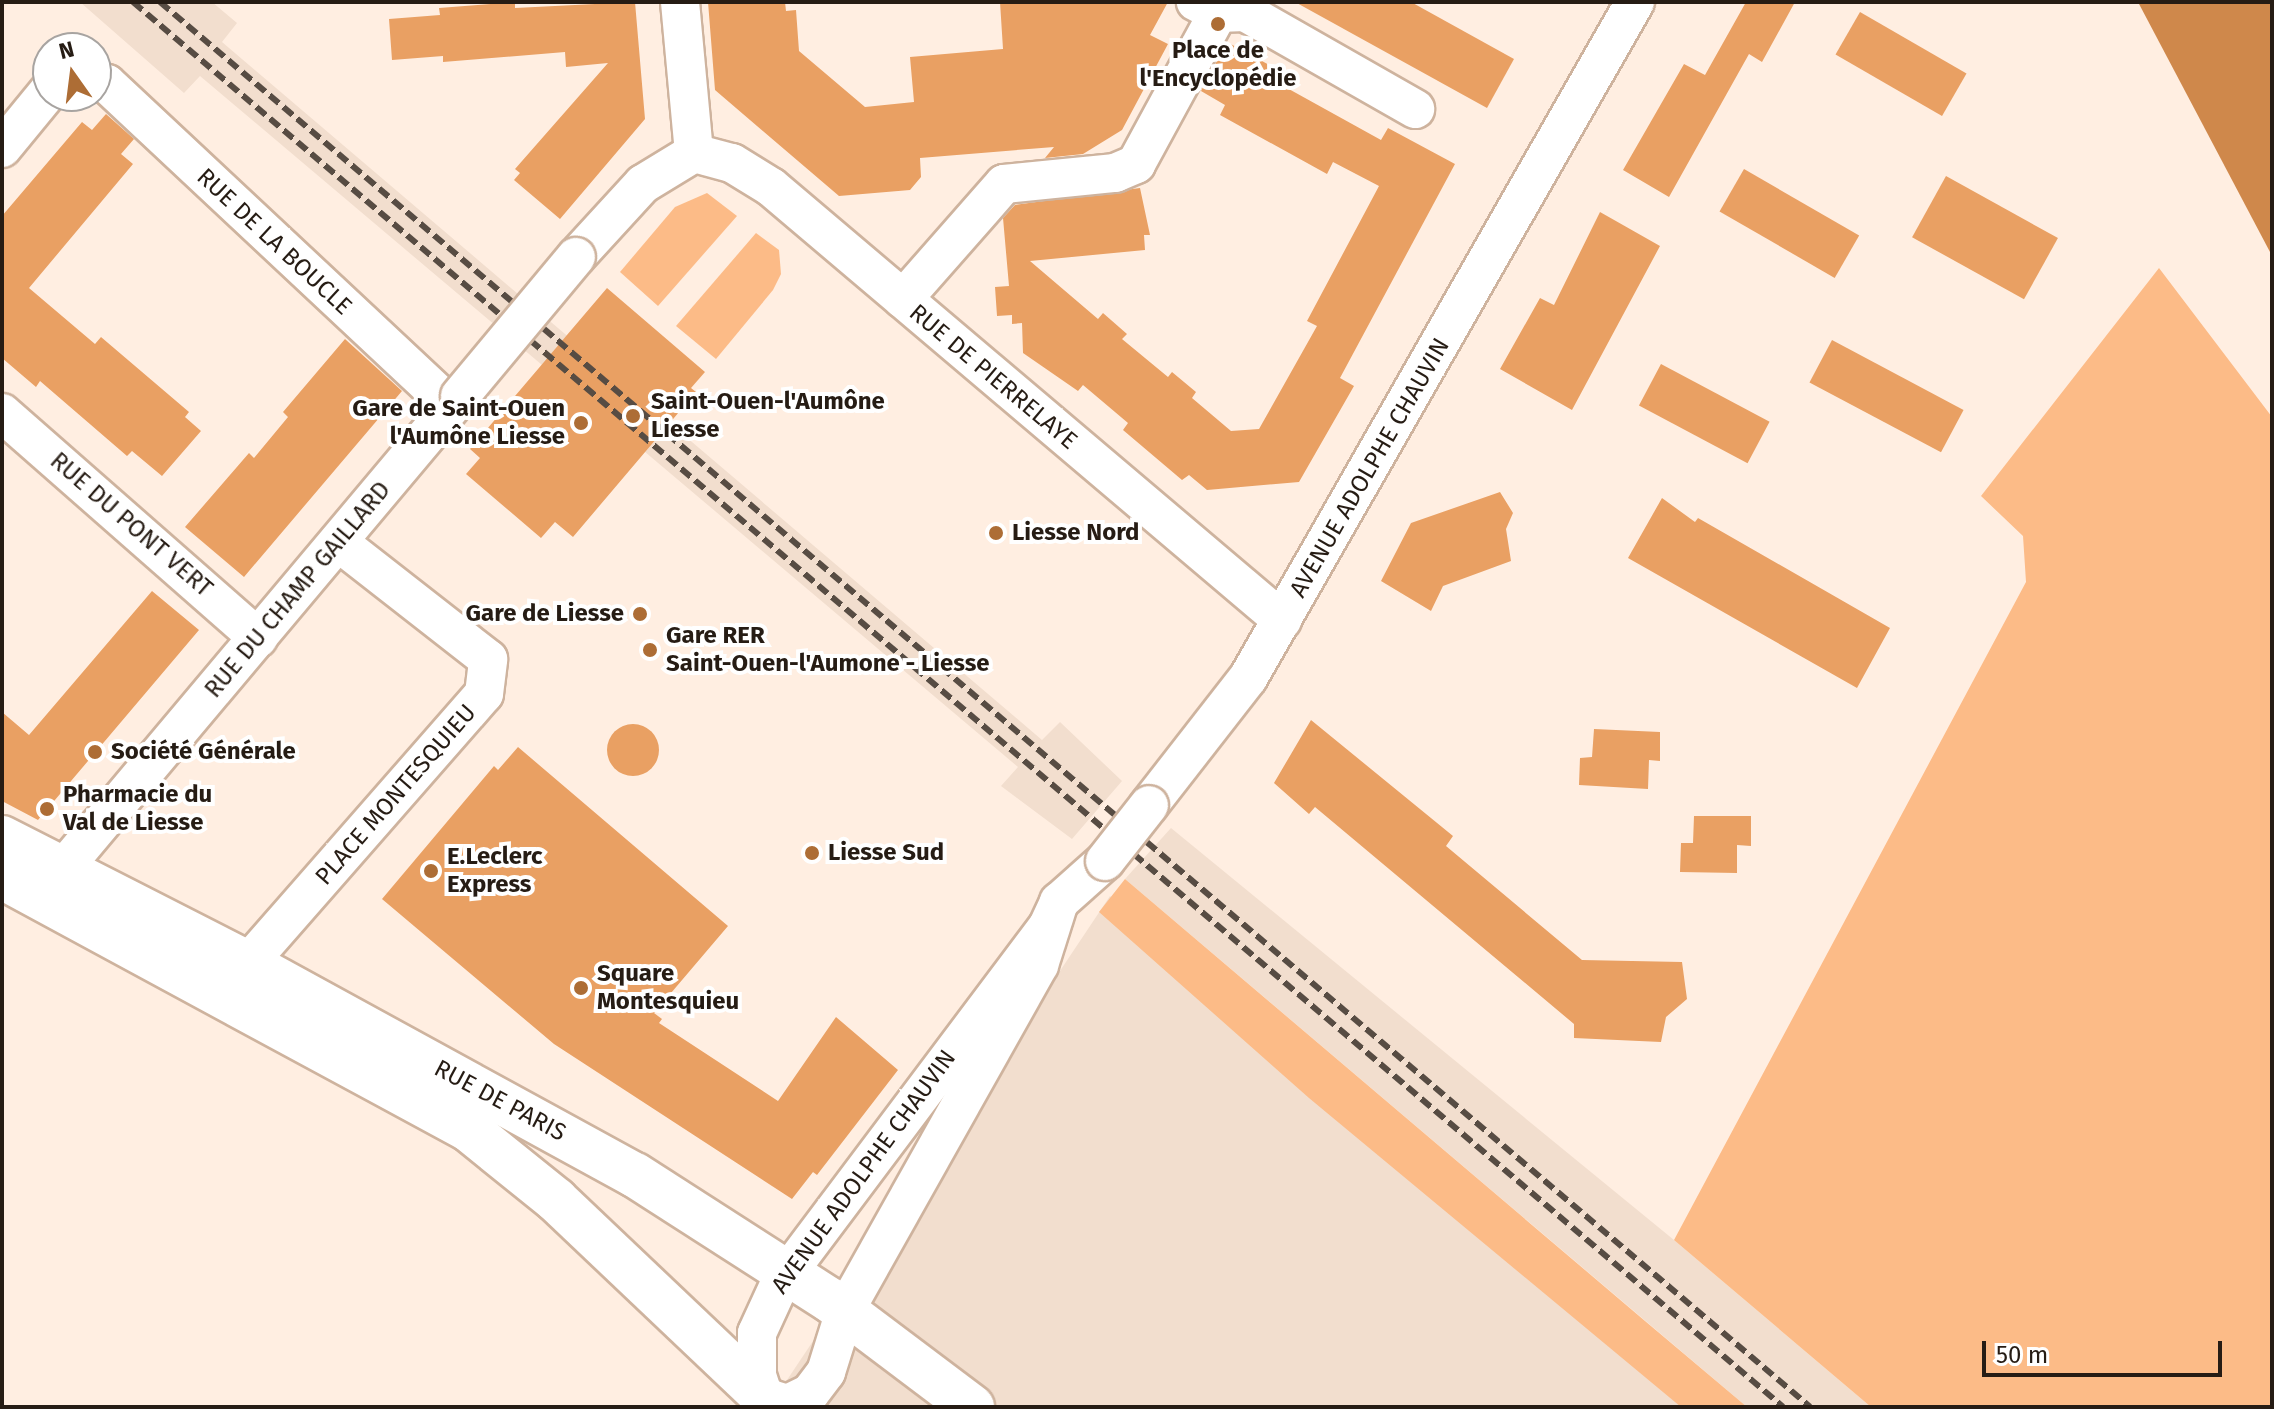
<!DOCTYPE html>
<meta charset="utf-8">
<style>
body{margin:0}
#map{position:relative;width:2274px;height:1409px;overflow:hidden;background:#ffeee1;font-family:"Fira Sans",sans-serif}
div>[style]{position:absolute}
.built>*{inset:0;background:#f2dece}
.green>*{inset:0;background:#fcbb87}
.water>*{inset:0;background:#cf884b}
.building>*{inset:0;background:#e9a063;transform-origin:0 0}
.round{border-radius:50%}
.roads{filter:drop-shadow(2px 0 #ceb39e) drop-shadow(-2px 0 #ceb39e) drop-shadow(0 2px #ceb39e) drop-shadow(0 -2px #ceb39e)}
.street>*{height:38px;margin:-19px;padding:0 19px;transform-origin:19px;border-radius:19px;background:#fff}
.secondary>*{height:44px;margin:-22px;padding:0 22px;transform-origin:22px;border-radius:22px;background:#fff}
.rail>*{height:6px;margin-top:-3px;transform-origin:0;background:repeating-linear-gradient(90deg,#574c43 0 12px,transparent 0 18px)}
.bridges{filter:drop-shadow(2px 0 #ceb39e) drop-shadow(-2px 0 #ceb39e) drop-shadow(0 2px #ceb39e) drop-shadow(0 -2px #ceb39e)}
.street-bridge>*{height:38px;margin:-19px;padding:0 19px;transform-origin:19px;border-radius:19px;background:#fff}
.dots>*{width:22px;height:22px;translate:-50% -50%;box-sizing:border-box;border:4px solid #fff;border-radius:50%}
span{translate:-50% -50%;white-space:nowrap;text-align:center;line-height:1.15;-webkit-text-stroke:8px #fff;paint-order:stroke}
.poi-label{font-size:24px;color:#261c14;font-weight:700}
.left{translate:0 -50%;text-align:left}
.right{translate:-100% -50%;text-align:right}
.street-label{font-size:24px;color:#261c14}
.frame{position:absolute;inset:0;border:4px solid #261c14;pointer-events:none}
.north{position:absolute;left:32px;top:32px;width:80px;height:80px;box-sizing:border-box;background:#fff;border:2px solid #a8a4a1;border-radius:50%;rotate:346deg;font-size:22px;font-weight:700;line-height:32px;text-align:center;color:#261c14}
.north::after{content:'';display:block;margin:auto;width:28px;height:36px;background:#ad6d35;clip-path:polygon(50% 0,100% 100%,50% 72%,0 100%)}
.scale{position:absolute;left:1982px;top:1341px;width:240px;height:36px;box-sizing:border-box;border:4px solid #261c14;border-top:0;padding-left:10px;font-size:24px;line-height:28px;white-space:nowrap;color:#261c14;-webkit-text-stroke:6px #fff;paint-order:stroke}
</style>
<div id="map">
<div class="built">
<div style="clip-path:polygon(80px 2px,212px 2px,237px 23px,222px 42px,1042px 740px,1060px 722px,1122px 781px,1072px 839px,1001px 786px,1018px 767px,200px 76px,184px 93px)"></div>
<div style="clip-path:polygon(1171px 828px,1674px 1240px,1871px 1407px,1747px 1407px,1125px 879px)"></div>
<div style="clip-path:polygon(1110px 896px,1705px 1407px,769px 1407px)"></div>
</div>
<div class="green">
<div style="clip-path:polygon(707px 193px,737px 216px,658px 306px,620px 272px,675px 207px)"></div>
<div style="clip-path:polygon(756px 233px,779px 250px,781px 274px,773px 290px,716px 359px,676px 326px)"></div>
<div style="clip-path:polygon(2159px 268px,2272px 417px,2272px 1407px,1871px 1407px,1674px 1240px,2026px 582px,2023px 536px,1981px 496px)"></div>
<div style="clip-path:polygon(1125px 879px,1645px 1321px,1747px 1407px,1681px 1407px,1309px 1098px,1099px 912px)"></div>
</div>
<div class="water">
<div style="clip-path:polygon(2138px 2px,2272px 2px,2272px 251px,2270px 252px)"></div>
</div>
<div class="building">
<div style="clip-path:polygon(515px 2px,515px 8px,635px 2px,645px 119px,560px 219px,514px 180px,520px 173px,515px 169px,608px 63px,566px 67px,565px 52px,443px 62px,443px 56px,392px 60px,389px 19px,440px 15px,439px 8px)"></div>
<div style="clip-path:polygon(708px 2px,785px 2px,786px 11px,796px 10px,799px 51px,865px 107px,914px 102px,910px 57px,1003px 49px,1000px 2px,1168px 2px,1150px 35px,1168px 44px,1122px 130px,1083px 154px,1045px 158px,1054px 147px,920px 158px,921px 177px,910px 190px,839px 196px,715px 90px)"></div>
<div style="clip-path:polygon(1295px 2px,1411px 2px,1514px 59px,1487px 108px)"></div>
<div style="clip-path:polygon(1746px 2px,1795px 2px,1762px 62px,1749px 54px,1669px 197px,1623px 170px,1684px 64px,1705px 75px)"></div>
<div style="left:1860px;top:12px;width:123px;height:49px;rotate:30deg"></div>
<div style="clip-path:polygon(1227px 42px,1293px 78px,1287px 88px,1381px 140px,1388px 128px,1455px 164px,1340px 378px,1354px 386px,1299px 482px,1207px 490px,1189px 475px,1182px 480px,1123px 430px,1128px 423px,1083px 385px,1078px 391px,1023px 353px,1022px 323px,1012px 324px,1012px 315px,997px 316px,995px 287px,1009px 286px,1003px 218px,1015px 205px,1140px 188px,1150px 235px,1144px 235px,1145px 250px,1030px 261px,1098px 319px,1103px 313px,1127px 334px,1122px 339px,1168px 377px,1172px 372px,1196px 392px,1192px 398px,1231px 431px,1259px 429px,1317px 326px,1307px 321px,1379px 186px,1333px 162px,1327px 174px,1220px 115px,1225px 105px,1201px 91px)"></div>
<div style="clip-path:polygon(106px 114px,134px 139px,121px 154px,133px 164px,29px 288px,95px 344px,101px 337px,189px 412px,185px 417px,201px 431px,162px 476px,132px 451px,127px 456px,40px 381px,36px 387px,2px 358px,2px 216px,82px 122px,92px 130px)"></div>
<div style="left:1744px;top:169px;width:133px;height:49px;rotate:30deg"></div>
<div style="left:1946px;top:176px;width:128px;height:70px;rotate:29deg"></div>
<div style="clip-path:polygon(1600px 212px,1660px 246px,1572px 410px,1500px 369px,1540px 298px,1554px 305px)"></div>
<div style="clip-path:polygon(607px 288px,705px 372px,691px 388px,696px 392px,573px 537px,555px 522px,541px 538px,466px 474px,480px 458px,470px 449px)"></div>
<div style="clip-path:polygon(345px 339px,402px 391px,244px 577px,185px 527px,249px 453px,254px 458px,288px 417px,283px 412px)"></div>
<div style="left:1832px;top:340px;width:149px;height:48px;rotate:28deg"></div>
<div style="left:1661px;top:364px;width:123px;height:47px;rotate:28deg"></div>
<div style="clip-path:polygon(1500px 492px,1513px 513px,1506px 529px,1511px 561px,1443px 586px,1431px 611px,1381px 581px,1411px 523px)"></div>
<div style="clip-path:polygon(1662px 498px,1695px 522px,1698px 518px,1890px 628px,1857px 688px,1628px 558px)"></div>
<div style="clip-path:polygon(152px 591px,199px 630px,38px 820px,2px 801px,2px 712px,29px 735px)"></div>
<div style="clip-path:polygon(1311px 720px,1453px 836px,1446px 846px,1582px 960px,1682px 962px,1687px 999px,1666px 1017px,1661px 1042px,1574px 1038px,1574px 1024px,1315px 807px,1309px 814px,1274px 783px)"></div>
<div class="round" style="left:607px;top:724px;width:52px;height:52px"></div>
<div style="clip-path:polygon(1594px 729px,1660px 732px,1660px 761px,1649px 760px,1648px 789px,1579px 785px,1580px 758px,1592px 757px)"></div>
<div style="clip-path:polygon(518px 747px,728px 926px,654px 1013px,662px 1019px,659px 1023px,778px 1101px,836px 1017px,898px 1070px,817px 1175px,813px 1172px,792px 1199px,554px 1044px,382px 899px,494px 766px,498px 770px)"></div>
<div style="clip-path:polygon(1694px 816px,1751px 816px,1751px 846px,1737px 845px,1737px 873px,1680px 872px,1681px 843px,1693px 843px)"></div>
</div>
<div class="roads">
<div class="street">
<div style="left:680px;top:2px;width:152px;rotate:84.7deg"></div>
<div style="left:1218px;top:13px;width:27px;rotate:-2deg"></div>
<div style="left:1245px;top:12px;width:196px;rotate:29.7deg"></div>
<div style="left:96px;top:81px;width:11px;rotate:15deg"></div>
<div style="left:107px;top:84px;width:471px;rotate:43.1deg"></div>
<div style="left:2px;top:148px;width:72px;rotate:-50.6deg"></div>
<div style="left:694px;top:153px;width:39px;rotate:15deg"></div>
<div style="left:732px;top:163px;width:46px;rotate:31.6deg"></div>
<div style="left:771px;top:187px;width:670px;rotate:40.28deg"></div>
<div style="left:576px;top:257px;width:99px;rotate:-47.5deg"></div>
<div style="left:643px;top:184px;width:60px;rotate:-31.3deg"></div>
<div style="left:903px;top:299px;width:153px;rotate:-48.7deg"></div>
<div style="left:1004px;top:184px;width:112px;rotate:-5.7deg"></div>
<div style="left:1115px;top:173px;width:23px;rotate:-23deg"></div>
<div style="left:1136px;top:164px;width:172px;rotate:-61.5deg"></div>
<div style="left:1218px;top:13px;width:25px;rotate:-153deg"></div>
<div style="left:2px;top:413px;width:341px;rotate:41.3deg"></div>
<div style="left:1149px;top:805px;width:161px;rotate:-52.1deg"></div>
<div style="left:1248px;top:678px;width:779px;rotate:-60.21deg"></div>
<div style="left:51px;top:893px;width:25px;rotate:-64deg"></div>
<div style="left:62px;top:870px;width:619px;rotate:-49.98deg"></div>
<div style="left:1059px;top:902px;width:66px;rotate:107.6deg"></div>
<div style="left:1039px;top:965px;width:397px;rotate:119.3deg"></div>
<div style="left:845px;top:1311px;width:64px;rotate:107.3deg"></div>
<div style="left:826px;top:1372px;width:26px;rotate:127deg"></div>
<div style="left:810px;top:1393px;width:25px;rotate:154deg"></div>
<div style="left:787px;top:1404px;width:24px;rotate:-163deg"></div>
<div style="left:764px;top:1397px;width:23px;rotate:-108deg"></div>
<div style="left:757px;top:1375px;width:42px;rotate:-90deg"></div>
<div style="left:757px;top:1333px;width:55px;rotate:-65.3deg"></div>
<div style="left:780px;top:1283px;width:444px;rotate:-53.1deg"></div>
<div style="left:1047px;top:928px;width:29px;rotate:-65deg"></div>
<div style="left:1059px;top:902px;width:62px;rotate:-41.7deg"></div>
<div style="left:229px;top:985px;width:387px;rotate:-48.8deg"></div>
<div style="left:484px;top:694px;width:35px;rotate:-83deg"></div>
<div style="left:488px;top:659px;width:190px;rotate:-142deg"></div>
</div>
<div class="secondary">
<div style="left:2px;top:838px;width:277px;rotate:27deg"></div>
<div style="left:249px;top:964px;width:440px;rotate:28.7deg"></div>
<div style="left:635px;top:1175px;width:232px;rotate:32.7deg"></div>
<div style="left:830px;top:1300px;width:178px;rotate:37deg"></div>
<div style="left:2px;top:877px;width:530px;rotate:28.4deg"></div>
<div style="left:468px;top:1129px;width:113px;rotate:38.9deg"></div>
<div style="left:556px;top:1200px;width:301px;rotate:43.5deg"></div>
</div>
</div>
<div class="rail">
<div style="left:133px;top:2px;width:2167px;rotate:40.41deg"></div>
<div style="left:160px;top:2px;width:2167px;rotate:40.41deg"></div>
</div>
<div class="bridges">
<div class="street-bridge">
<div style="left:460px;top:396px;width:181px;rotate:-50.2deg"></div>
<div style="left:1105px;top:861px;width:71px;rotate:-51.8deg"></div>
</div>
</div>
<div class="dots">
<div style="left:1218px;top:24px;background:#ad6d35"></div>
<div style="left:633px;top:416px;background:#ad6d35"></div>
<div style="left:581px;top:423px;background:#ad6d35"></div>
<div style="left:996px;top:533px;background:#ad6d35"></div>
<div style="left:640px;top:614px;background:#ad6d35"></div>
<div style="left:650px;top:650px;background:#ad6d35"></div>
<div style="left:95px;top:752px;background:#ad6d35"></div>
<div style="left:47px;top:809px;background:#ad6d35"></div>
<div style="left:812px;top:853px;background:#ad6d35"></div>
<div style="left:431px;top:871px;background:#ad6d35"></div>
<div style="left:581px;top:988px;background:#ad6d35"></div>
</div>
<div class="poi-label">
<span style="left:1218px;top:65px">Place de<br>l'Encyclopédie</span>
<span class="left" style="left:651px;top:416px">Saint-Ouen-l'Aumône<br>Liesse</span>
<span class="right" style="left:565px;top:423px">Gare de Saint-Ouen<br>l'Aumône Liesse</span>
<span class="left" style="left:1012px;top:533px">Liesse Nord</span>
<span class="right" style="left:624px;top:614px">Gare de Liesse</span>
<span class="left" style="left:666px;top:650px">Gare RER<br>Saint-Ouen-l'Aumone - Liesse</span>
<span class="left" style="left:111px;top:752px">Société Générale</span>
<span class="left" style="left:63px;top:809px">Pharmacie du<br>Val de Liesse</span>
<span class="left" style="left:828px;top:853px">Liesse Sud</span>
<span class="left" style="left:447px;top:871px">E.Leclerc<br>Express</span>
<span class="left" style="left:597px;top:988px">Square<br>Montesquieu</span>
</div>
<div class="street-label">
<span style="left:274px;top:242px;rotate:43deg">RUE DE LA BOUCLE</span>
<span style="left:993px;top:377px;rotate:40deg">RUE DE PIERRELAYE</span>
<span style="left:1370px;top:468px;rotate:-60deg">AVENUE ADOLPHE CHAUVIN</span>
<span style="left:131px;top:525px;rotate:41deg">RUE DU PONT VERT</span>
<span style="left:298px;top:590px;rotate:-50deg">RUE DU CHAMP GAILLARD</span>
<span style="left:396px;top:795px;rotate:-49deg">PLACE MONTESQUIEU</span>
<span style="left:500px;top:1101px;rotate:28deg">RUE DE PARIS</span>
<span style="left:864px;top:1172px;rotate:-54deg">AVENUE ADOLPHE CHAUVIN</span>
</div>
<div class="frame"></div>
<div class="north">N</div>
<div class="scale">50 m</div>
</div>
